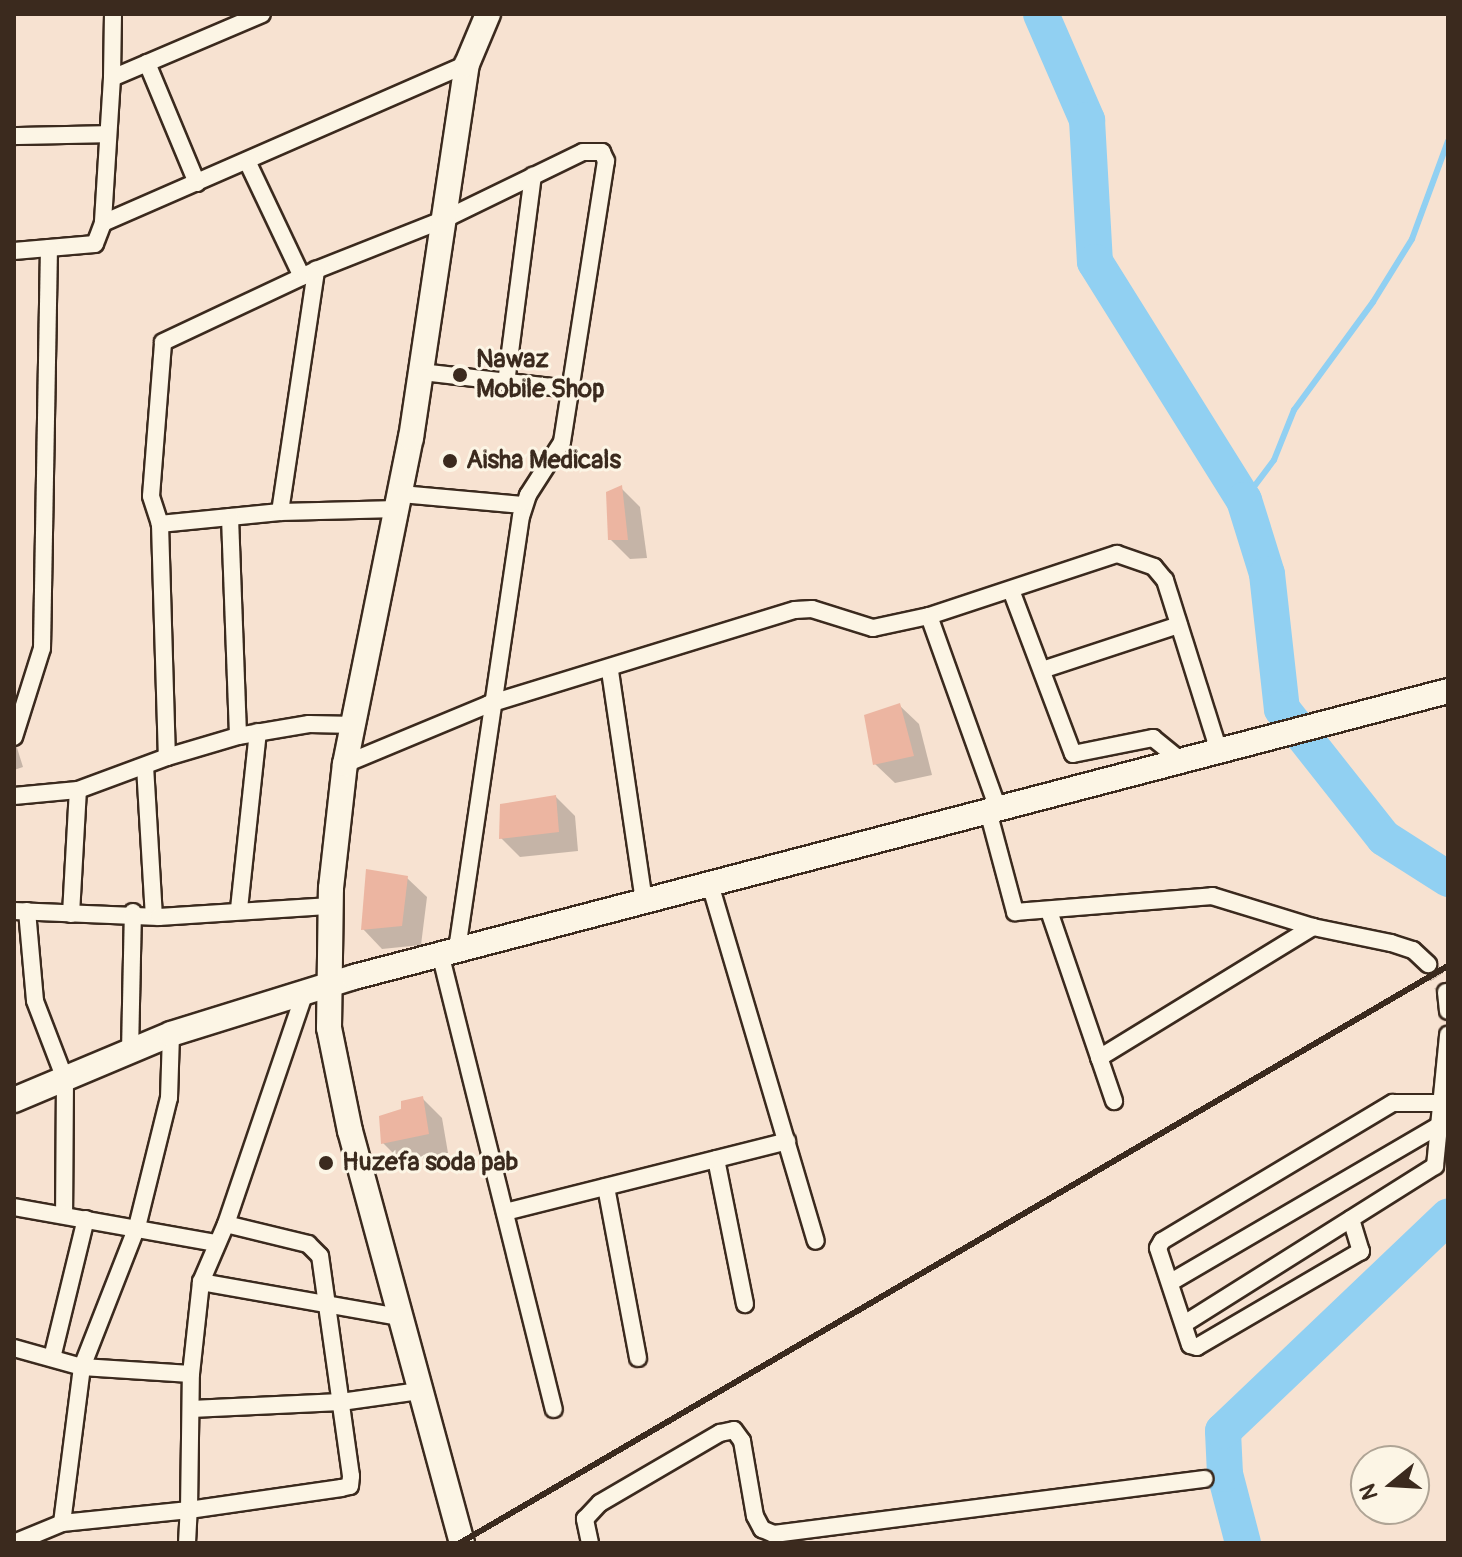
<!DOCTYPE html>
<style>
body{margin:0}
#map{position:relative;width:1462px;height:1557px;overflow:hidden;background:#f7e2d1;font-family:Pangolin,sans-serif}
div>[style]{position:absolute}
.shadow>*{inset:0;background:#0003}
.stream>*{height:6px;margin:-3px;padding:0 3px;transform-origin:3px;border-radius:3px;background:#91d0f2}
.river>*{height:36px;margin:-18px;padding:0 18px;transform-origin:18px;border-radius:18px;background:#91d0f2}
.building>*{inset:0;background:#ecb5a1}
.street-tunnel>*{height:16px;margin-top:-8px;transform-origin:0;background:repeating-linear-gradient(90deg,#d1bdad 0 16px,transparent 0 24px)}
.roads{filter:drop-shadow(2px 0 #3b2a1e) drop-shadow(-2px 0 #3b2a1e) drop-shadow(0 2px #3b2a1e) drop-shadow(0 -2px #3b2a1e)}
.street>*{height:16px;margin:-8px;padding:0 8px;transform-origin:8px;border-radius:8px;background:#fcf5e5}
.secondary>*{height:24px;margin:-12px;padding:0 12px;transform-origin:12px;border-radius:12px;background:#fcf5e5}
.rail>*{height:6px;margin:-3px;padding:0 3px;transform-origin:3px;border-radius:3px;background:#3b2a1e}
.dots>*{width:22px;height:22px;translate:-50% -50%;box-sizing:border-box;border:4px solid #fcf5e5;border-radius:50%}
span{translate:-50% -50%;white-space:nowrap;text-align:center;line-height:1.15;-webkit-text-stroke:6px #fcf5e5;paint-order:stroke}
.poi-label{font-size:26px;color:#3b2a1e;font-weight:700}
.left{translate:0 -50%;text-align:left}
.frame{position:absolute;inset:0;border:16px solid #3b2a1e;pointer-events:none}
.north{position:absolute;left:1350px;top:1445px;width:80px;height:80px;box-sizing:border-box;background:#fcf5e5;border:2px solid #afa495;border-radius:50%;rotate:252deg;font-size:22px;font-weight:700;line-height:32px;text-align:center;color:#3b2a1e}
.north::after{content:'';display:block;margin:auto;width:28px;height:36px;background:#3b2a1e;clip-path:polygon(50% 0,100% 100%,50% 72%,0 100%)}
</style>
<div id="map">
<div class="shadow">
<div style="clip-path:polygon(621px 488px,640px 507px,647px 558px,630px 559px,610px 539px)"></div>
<div style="clip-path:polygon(899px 705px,919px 724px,932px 775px,895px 783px,875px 764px)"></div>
<div style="clip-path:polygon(14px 738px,23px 767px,14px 770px)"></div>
<div style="clip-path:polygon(556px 797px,575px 816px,578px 851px,520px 857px,501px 838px)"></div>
<div style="clip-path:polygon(407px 878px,427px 897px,421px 945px,382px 949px,363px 929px)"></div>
<div style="clip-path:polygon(422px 1098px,442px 1118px,448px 1153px,403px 1163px,383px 1143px,404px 1111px)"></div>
</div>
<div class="stream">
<div style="left:1244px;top:500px;width:50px;rotate:-53.1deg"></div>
<div style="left:1274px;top:460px;width:54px;rotate:-68.2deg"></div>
<div style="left:1294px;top:410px;width:134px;rotate:-53.8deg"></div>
<div style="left:1373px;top:302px;width:74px;rotate:-58.2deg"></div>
<div style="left:1412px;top:239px;width:104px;rotate:-69.8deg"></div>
</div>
<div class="river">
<div style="left:1041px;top:14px;width:116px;rotate:66.5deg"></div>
<div style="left:1087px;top:120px;width:142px;rotate:86.8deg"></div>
<div style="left:1095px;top:262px;width:281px;rotate:58deg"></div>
<div style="left:1244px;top:500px;width:77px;rotate:72.7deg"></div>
<div style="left:1267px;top:574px;width:136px;rotate:83.7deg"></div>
<div style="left:1282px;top:709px;width:164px;rotate:51.7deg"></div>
<div style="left:1384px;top:838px;width:76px;rotate:32.6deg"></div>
<div style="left:1243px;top:1543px;width:71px;rotate:-104.6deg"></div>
<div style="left:1225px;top:1474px;width:43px;rotate:-92.7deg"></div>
<div style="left:1223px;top:1431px;width:311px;rotate:-43.6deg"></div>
</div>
<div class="building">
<div style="clip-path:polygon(622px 485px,628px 540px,608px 540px,606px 492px)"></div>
<div style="clip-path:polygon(900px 703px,914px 756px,873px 765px,864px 715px)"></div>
<div style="clip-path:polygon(556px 795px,559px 832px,499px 839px,500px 804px)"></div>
<div style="clip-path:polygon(366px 869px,408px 876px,402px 926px,361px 930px)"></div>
<div style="clip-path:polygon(423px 1096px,429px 1134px,381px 1144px,379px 1116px,401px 1109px,401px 1101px)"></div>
</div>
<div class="street-tunnel">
<div style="left:1428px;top:964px;width:33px;rotate:57deg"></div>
</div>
<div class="roads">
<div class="street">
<div style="left:113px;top:14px;width:64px;rotate:90.9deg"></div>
<div style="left:112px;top:78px;width:163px;rotate:-23.1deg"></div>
<div style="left:147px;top:63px;width:130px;rotate:67.4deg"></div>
<div style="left:112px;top:78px;width:145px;rotate:93.6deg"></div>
<div style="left:103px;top:223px;width:397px;rotate:-23.6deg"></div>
<div style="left:14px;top:136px;width:93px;rotate:-1.2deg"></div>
<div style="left:247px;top:161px;width:128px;rotate:64.6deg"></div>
<div style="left:14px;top:251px;width:81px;rotate:-4.9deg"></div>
<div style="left:95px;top:244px;width:22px;rotate:-69deg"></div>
<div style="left:422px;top:372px;width:149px;rotate:6.6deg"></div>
<div style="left:506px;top:383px;width:209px;rotate:-82.6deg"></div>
<div style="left:401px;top:494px;width:122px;rotate:5.2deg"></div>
<div style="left:398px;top:509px;width:118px;rotate:178.5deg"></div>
<div style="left:280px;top:512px;width:121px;rotate:174.3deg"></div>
<div style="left:160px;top:524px;width:29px;rotate:-108deg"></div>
<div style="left:151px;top:496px;width:154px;rotate:-85.5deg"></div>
<div style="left:163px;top:342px;width:169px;rotate:-25.2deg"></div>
<div style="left:316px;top:270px;width:139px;rotate:-21.6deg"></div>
<div style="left:445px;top:219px;width:153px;rotate:-25.9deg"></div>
<div style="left:583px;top:152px;width:19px"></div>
<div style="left:602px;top:152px;width:10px;rotate:66deg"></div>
<div style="left:606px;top:161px;width:284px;rotate:98.9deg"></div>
<div style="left:562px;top:442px;width:63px;rotate:122.7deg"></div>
<div style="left:528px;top:495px;width:22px;rotate:108deg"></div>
<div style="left:521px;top:516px;width:439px;rotate:98.4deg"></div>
<div style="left:280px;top:512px;width:245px;rotate:-81.5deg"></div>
<div style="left:230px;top:517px;width:219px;rotate:87.9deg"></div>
<div style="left:238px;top:736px;width:72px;rotate:-9.6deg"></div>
<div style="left:309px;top:724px;width:47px;rotate:1.2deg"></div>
<div style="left:160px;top:524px;width:233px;rotate:88.3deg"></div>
<div style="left:167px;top:757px;width:74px;rotate:-16.5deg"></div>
<div style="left:1011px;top:590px;width:175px;rotate:69.3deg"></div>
<div style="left:1073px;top:754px;width:82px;rotate:-11.3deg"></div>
<div style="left:1153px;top:738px;width:36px;rotate:39deg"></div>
<div style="left:929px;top:616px;width:205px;rotate:70.3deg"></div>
<div style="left:1042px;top:670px;width:144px;rotate:-18.2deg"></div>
<div style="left:610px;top:671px;width:232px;rotate:81.6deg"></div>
<div style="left:14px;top:737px;width:93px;rotate:-72.5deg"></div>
<div style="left:42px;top:648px;width:400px;rotate:-89deg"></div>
<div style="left:345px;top:764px;width:156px;rotate:-22.6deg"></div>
<div style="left:489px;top:704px;width:320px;rotate:-17.1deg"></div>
<div style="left:795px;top:610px;width:17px;rotate:-3deg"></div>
<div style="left:812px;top:609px;width:64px;rotate:17.3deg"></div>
<div style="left:873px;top:628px;width:57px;rotate:-12.1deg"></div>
<div style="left:929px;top:616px;width:198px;rotate:-18.3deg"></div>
<div style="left:1117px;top:554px;width:39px;rotate:19deg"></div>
<div style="left:1154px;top:567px;width:17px;rotate:50deg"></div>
<div style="left:1165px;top:580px;width:179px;rotate:72.5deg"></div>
<div style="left:145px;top:766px;width:150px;rotate:86.6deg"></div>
<div style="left:14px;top:796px;width:64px;rotate:-5.4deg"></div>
<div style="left:78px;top:790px;width:95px;rotate:-20.3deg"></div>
<div style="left:988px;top:811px;width:105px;rotate:75deg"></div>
<div style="left:1015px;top:912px;width:198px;rotate:-4.6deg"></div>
<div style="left:1212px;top:896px;width:106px;rotate:17.1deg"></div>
<div style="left:1313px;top:927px;width:80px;rotate:11.6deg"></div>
<div style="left:1391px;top:943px;width:23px;rotate:18deg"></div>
<div style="left:1413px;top:950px;width:21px;rotate:43deg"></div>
<div style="left:710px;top:884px;width:372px;rotate:73.5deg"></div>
<div style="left:239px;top:909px;width:178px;rotate:-83.9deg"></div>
<div style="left:14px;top:911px;width:145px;rotate:2.4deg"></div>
<div style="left:159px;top:917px;width:172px;rotate:-3.7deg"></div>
<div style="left:27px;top:911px;width:90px;rotate:84.9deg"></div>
<div style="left:35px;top:1001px;width:84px;rotate:69deg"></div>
<div style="left:65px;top:1079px;width:136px;rotate:90.4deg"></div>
<div style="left:1049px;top:911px;width:201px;rotate:71.1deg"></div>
<div style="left:71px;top:914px;width:124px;rotate:-86.8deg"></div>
<div style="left:440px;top:953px;width:470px;rotate:76deg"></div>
<div style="left:1446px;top:992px;width:19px;rotate:84deg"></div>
<div style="left:130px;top:1052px;width:140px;rotate:-88.8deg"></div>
<div style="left:1099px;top:1058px;width:251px;rotate:-31.5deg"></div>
<div style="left:716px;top:1159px;width:148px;rotate:78.7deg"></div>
<div style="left:606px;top:1187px;width:174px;rotate:79.4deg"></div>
<div style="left:14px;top:1207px;width:206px;rotate:10.1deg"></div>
<div style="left:505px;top:1212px;width:291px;rotate:-14.1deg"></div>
<div style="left:1351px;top:1219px;width:34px;rotate:73deg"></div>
<div style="left:1361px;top:1251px;width:190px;rotate:149.7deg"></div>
<div style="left:1197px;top:1347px;width:7px;rotate:-164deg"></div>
<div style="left:1190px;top:1345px;width:102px;rotate:-108.3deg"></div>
<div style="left:1158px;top:1248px;width:8px;rotate:-60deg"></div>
<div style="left:1162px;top:1241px;width:269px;rotate:-30.9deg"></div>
<div style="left:1393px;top:1103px;width:48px"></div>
<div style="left:201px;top:1282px;width:201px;rotate:10deg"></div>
<div style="left:1171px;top:1282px;width:309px;rotate:-30.3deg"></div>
<div style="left:1184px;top:1324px;width:297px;rotate:-32.2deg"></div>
<div style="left:1435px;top:1166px;width:132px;rotate:-84.3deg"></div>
<div style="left:14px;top:1348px;width:71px;rotate:15.6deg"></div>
<div style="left:82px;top:1367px;width:109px;rotate:3.7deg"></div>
<div style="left:52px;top:1358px;width:143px;rotate:-76.3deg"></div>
<div style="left:191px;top:1409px;width:150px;rotate:-2.7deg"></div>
<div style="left:341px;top:1402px;width:79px;rotate:-8deg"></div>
<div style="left:62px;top:1523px;width:157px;rotate:-82.7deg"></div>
<div style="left:82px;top:1367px;width:150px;rotate:-68.6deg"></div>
<div style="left:137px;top:1227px;width:133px;rotate:-76.1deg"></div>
<div style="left:169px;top:1098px;width:64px;rotate:-88.2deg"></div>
<div style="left:14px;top:1543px;width:52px;rotate:-22.6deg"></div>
<div style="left:62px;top:1523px;width:128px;rotate:-5.8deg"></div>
<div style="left:189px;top:1510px;width:136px;rotate:-89.2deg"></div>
<div style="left:191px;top:1374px;width:93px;rotate:-83.8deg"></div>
<div style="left:201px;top:1282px;width:63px;rotate:-66.7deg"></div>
<div style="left:226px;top:1224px;width:242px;rotate:-71.2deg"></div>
<div style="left:187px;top:1543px;width:33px;rotate:-87deg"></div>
<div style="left:189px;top:1510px;width:154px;rotate:-8.2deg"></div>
<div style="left:341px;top:1488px;width:9px;rotate:-13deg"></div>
<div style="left:350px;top:1486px;width:10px;rotate:-84deg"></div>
<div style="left:351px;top:1476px;width:222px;rotate:-98deg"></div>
<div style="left:320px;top:1256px;width:17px;rotate:-135deg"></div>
<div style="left:308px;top:1244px;width:84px;rotate:-166.3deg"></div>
<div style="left:590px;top:1543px;width:25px;rotate:-102deg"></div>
<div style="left:585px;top:1519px;width:22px;rotate:-47deg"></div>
<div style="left:600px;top:1503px;width:139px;rotate:-30.3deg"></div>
<div style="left:720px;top:1433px;width:14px;rotate:-12deg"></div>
<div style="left:734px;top:1430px;width:14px;rotate:54deg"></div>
<div style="left:742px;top:1441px;width:76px;rotate:80.2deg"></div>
<div style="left:755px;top:1516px;width:15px;rotate:62deg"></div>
<div style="left:762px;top:1529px;width:13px;rotate:23deg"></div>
<div style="left:774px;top:1534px;width:434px;rotate:-7.3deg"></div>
</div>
<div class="secondary">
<div style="left:14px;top:1100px;width:170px;rotate:-22.8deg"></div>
<div style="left:171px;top:1034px;width:192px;rotate:-17.3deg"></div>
<div style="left:354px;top:977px;width:1131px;rotate:-14.65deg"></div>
<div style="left:462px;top:1543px;width:427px;rotate:-105.2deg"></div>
<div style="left:350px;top:1131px;width:105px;rotate:-101.5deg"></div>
<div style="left:329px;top:1028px;width:140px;rotate:-89.2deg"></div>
<div style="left:331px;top:888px;width:125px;rotate:-83.6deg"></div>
<div style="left:345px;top:764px;width:333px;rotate:-78.6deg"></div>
<div style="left:411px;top:438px;width:378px;rotate:-81.5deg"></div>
<div style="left:467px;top:64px;width:54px;rotate:-67.2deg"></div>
</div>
</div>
<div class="rail">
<div style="left:460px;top:1543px;width:1144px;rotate:-30.29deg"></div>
</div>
<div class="dots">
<div style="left:460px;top:375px;background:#3b2a1e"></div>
<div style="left:450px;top:461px;background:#3b2a1e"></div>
<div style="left:326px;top:1163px;background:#3b2a1e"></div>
</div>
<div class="poi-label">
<span class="left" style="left:476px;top:375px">Nawaz<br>Mobile Shop</span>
<span class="left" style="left:466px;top:461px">Aisha Medicals</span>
<span class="left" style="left:342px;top:1163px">Huzefa soda pab</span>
</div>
<div class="frame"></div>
<div class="north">N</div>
</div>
